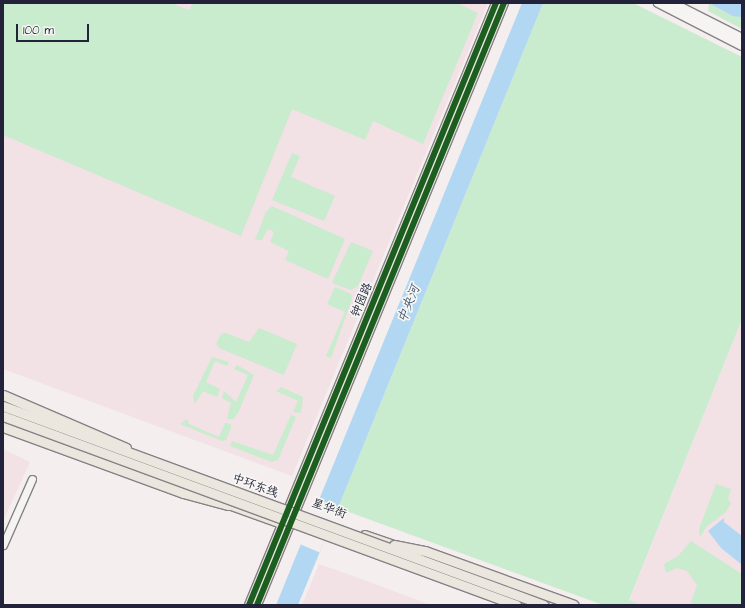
<!DOCTYPE html>
<meta charset="utf-8">
<style>
body{margin:0}
#map{position:relative;width:745px;height:608px;overflow:hidden;background:#f4eeee;font-family:"Architects Daughter","LXGW WenKai TC",sans-serif}
div>[style]{position:absolute}
.built>*{inset:0;background:#f2e1e5}
.green>*{inset:0;background:#c9ebce}
.water>*{inset:0;background:#b2d7f2}
.pier>*{inset:0;background:#f4eeee;transform-origin:0 0}
.roads{filter:drop-shadow(1px 0 #858287) drop-shadow(-1px 0 #858287) drop-shadow(0 1px #858287) drop-shadow(0 -1px #858287)}
.tertiary>*{height:7px;margin:-3.5px;padding:0 3.5px;transform-origin:3.5px;border-radius:3.5px;background:#f5f4f2}
.secondary>*{height:8px;margin:-4px;padding:0 4px;transform-origin:4px;border-radius:4px;background:#f5f4f2}
.primary>*{height:8px;margin:-4px;padding:0 4px;transform-origin:4px;border-radius:4px;background:#ece7de}
.trunk>*{height:9px;margin:-4.5px;padding:0 4.5px;transform-origin:4.5px;border-radius:4.5px;background:#ece7de}
.bridges{filter:drop-shadow(1px 0 #858287) drop-shadow(-1px 0 #858287) drop-shadow(0 1px #858287) drop-shadow(0 -1px #858287)}
.trunk-bridge>*{height:9px;margin:-4.5px;padding:0 4.5px;transform-origin:4.5px;border-radius:4.5px;background:#ece7de}
.cycleway>*{height:6px;margin:-3px;padding:0 3px;transform-origin:3px;border-radius:3px;background:#1b5e20}
span{translate:-50% -50%;white-space:nowrap;text-align:center;line-height:1.15;-webkit-text-stroke:3.5px #f6f6f2;paint-order:stroke}
.street-label{font-size:12px;color:#22223b}
.water-label{font-size:13px;color:#455572;font-style:italic}
.frame{position:absolute;inset:0;border:4px solid #22223b;pointer-events:none}
.scale{position:absolute;left:16px;top:24px;width:73px;height:18px;box-sizing:border-box;border:2px solid #22223b;border-top:0;padding-left:5px;font-size:12px;line-height:14px;white-space:nowrap;color:#22223b;-webkit-text-stroke:3px #f6f6f2;paint-order:stroke}
</style>
<div id="map">
<div class="built">
<div style="clip-path:polygon(3px 3px,488px 3px,292px 476px,3px 369px)"></div>
<div style="clip-path:polygon(742px 319px,742px 605px,641px 605px,629px 601px)"></div>
<div style="clip-path:polygon(3px 449px,30px 462px,3px 521px)"></div>
<div style="clip-path:polygon(319px 564px,364px 580px,431px 605px,302px 605px)"></div>
</div>
<div class="green">
<div style="clip-path:polygon(3px 3px,171px 3px,189px 10px,193px 3px,457px 3px,478px 13px,423px 144px,373px 121px,365px 140px,292px 109px,241px 236px,3px 135px)"></div>
<div style="clip-path:polygon(543px 3px,633px 3px,742px 57px,742px 319px,629px 600px,641px 605px,603px 605px,338px 508px)"></div>
<div style="clip-path:polygon(709px 3px,742px 17px,742px 29px,708px 11px)"></div>
<div style="clip-path:polygon(292px 153px,300px 156px,291px 177px,335px 196px,324px 221px,272px 200px)"></div>
<div style="clip-path:polygon(272px 206px,345px 239px,328px 279px,285px 260px,289px 251px,270px 242px,274px 232px,268px 229px,262px 240px,255px 240px,266px 212px)"></div>
<div style="clip-path:polygon(351px 242px,373px 251px,358px 286px,351px 290px,332px 283px)"></div>
<div style="clip-path:polygon(335px 287px,351px 294px,352px 299px,331px 358px,326px 356px,345px 312px,327px 304px)"></div>
<div style="clip-path:polygon(259px 328px,297px 344px,284px 375px,219px 348px,216px 344px,221px 334px,226px 333px,249px 342px)"></div>
<div style="clip-path:polygon(212px 357px,229px 362px,227px 366px,215px 361px,206px 382px,220px 389px,217px 397px,203px 391px,195px 404px,193px 396px)"></div>
<div style="clip-path:polygon(237px 365px,254px 375px,238px 413px,234px 419px,227px 419px,231px 403px,222px 398px,224px 391px,236px 402px,248px 375px,234px 369px)"></div>
<div style="clip-path:polygon(281px 387px,303px 397px,301px 413px,293px 412px,298px 401px,276px 391px)"></div>
<div style="clip-path:polygon(291px 415px,296px 417px,278px 460px,272px 462px,230px 446px,232px 441px,273px 455px)"></div>
<div style="clip-path:polygon(187px 419px,189px 424px,219px 437px,225px 423px,231px 424px,231px 428px,226px 440px,222px 441px,180px 424px)"></div>
<div style="clip-path:polygon(716px 484px,731px 489px,728px 499px,731px 503px,726px 512px,706px 527px,700px 537px,699px 529px)"></div>
<div style="clip-path:polygon(691px 541px,742px 574px,742px 605px,690px 605px,697px 585px,687px 571px,677px 568px,666px 573px,664px 564px,678px 556px)"></div>
</div>
<div class="water">
<div style="clip-path:polygon(522px 3px,543px 3px,338px 508px,298px 605px,276px 605px)"></div>
<div style="clip-path:polygon(709px 3px,742px 3px,742px 17px,733px 16px)"></div>
<div style="clip-path:polygon(724px 518px,724px 522px,742px 536px,741px 564px,721px 548px,708px 531px)"></div>
</div>
<div class="pier">
<div style="left:319px;top:500px;width:21px;height:48px;rotate:23deg"></div>
</div>
<div class="roads">
<div class="tertiary">
<div style="left:3px;top:545px;width:72px;rotate:-66.3deg"></div>
</div>
<div class="secondary">
<div style="left:658px;top:3px;width:94px;rotate:27.1deg"></div>
<div style="left:673px;top:3px;width:77px;rotate:26.9deg"></div>
</div>
<div class="primary">
<div style="left:3px;top:421px;width:203px;rotate:20.5deg"></div>
<div style="left:223px;top:503px;width:68px;rotate:19.8deg"></div>
<div style="left:365px;top:535px;width:37px;rotate:19deg"></div>
<div style="left:467px;top:571px;width:98px;rotate:20.3deg"></div>
<div style="left:249px;top:605px;width:651px;rotate:-67.69deg"></div>
<div style="left:257px;top:605px;width:651px;rotate:-67.69deg"></div>
</div>
<div class="trunk">
<div style="left:3px;top:427px;width:192px;rotate:20.1deg"></div>
<div style="left:183px;top:493px;width:47px;rotate:14.9deg"></div>
</div>
</div>
<div class="bridges">
<div class="trunk-bridge">
<div style="left:3px;top:395px;width:134px;rotate:23.3deg"></div>
<div style="left:3px;top:406px;width:576px;rotate:20.2deg"></div>
<div style="left:3px;top:416px;width:547px;rotate:20.22deg"></div>
<div style="left:394px;top:545px;width:32px;rotate:11deg"></div>
<div style="left:425px;top:551px;width:158px;rotate:19.9deg"></div>
</div>
</div>
<div class="cycleway">
<div style="left:249px;top:605px;width:651px;rotate:-67.69deg"></div>
<div style="left:257px;top:605px;width:651px;rotate:-67.69deg"></div>
</div>
<div class="street-label">
<span style="left:362px;top:300px;rotate:-67deg">钟园路</span>
<span style="left:255px;top:486px;rotate:20deg">中环东线</span>
<span style="left:329px;top:509px;rotate:20deg">星华街</span>
</div>
<div class="water-label">
<span style="left:409px;top:304px;rotate:-68deg">中央河</span>
</div>
<div class="frame"></div>
<div class="scale">100 m</div>
</div>
